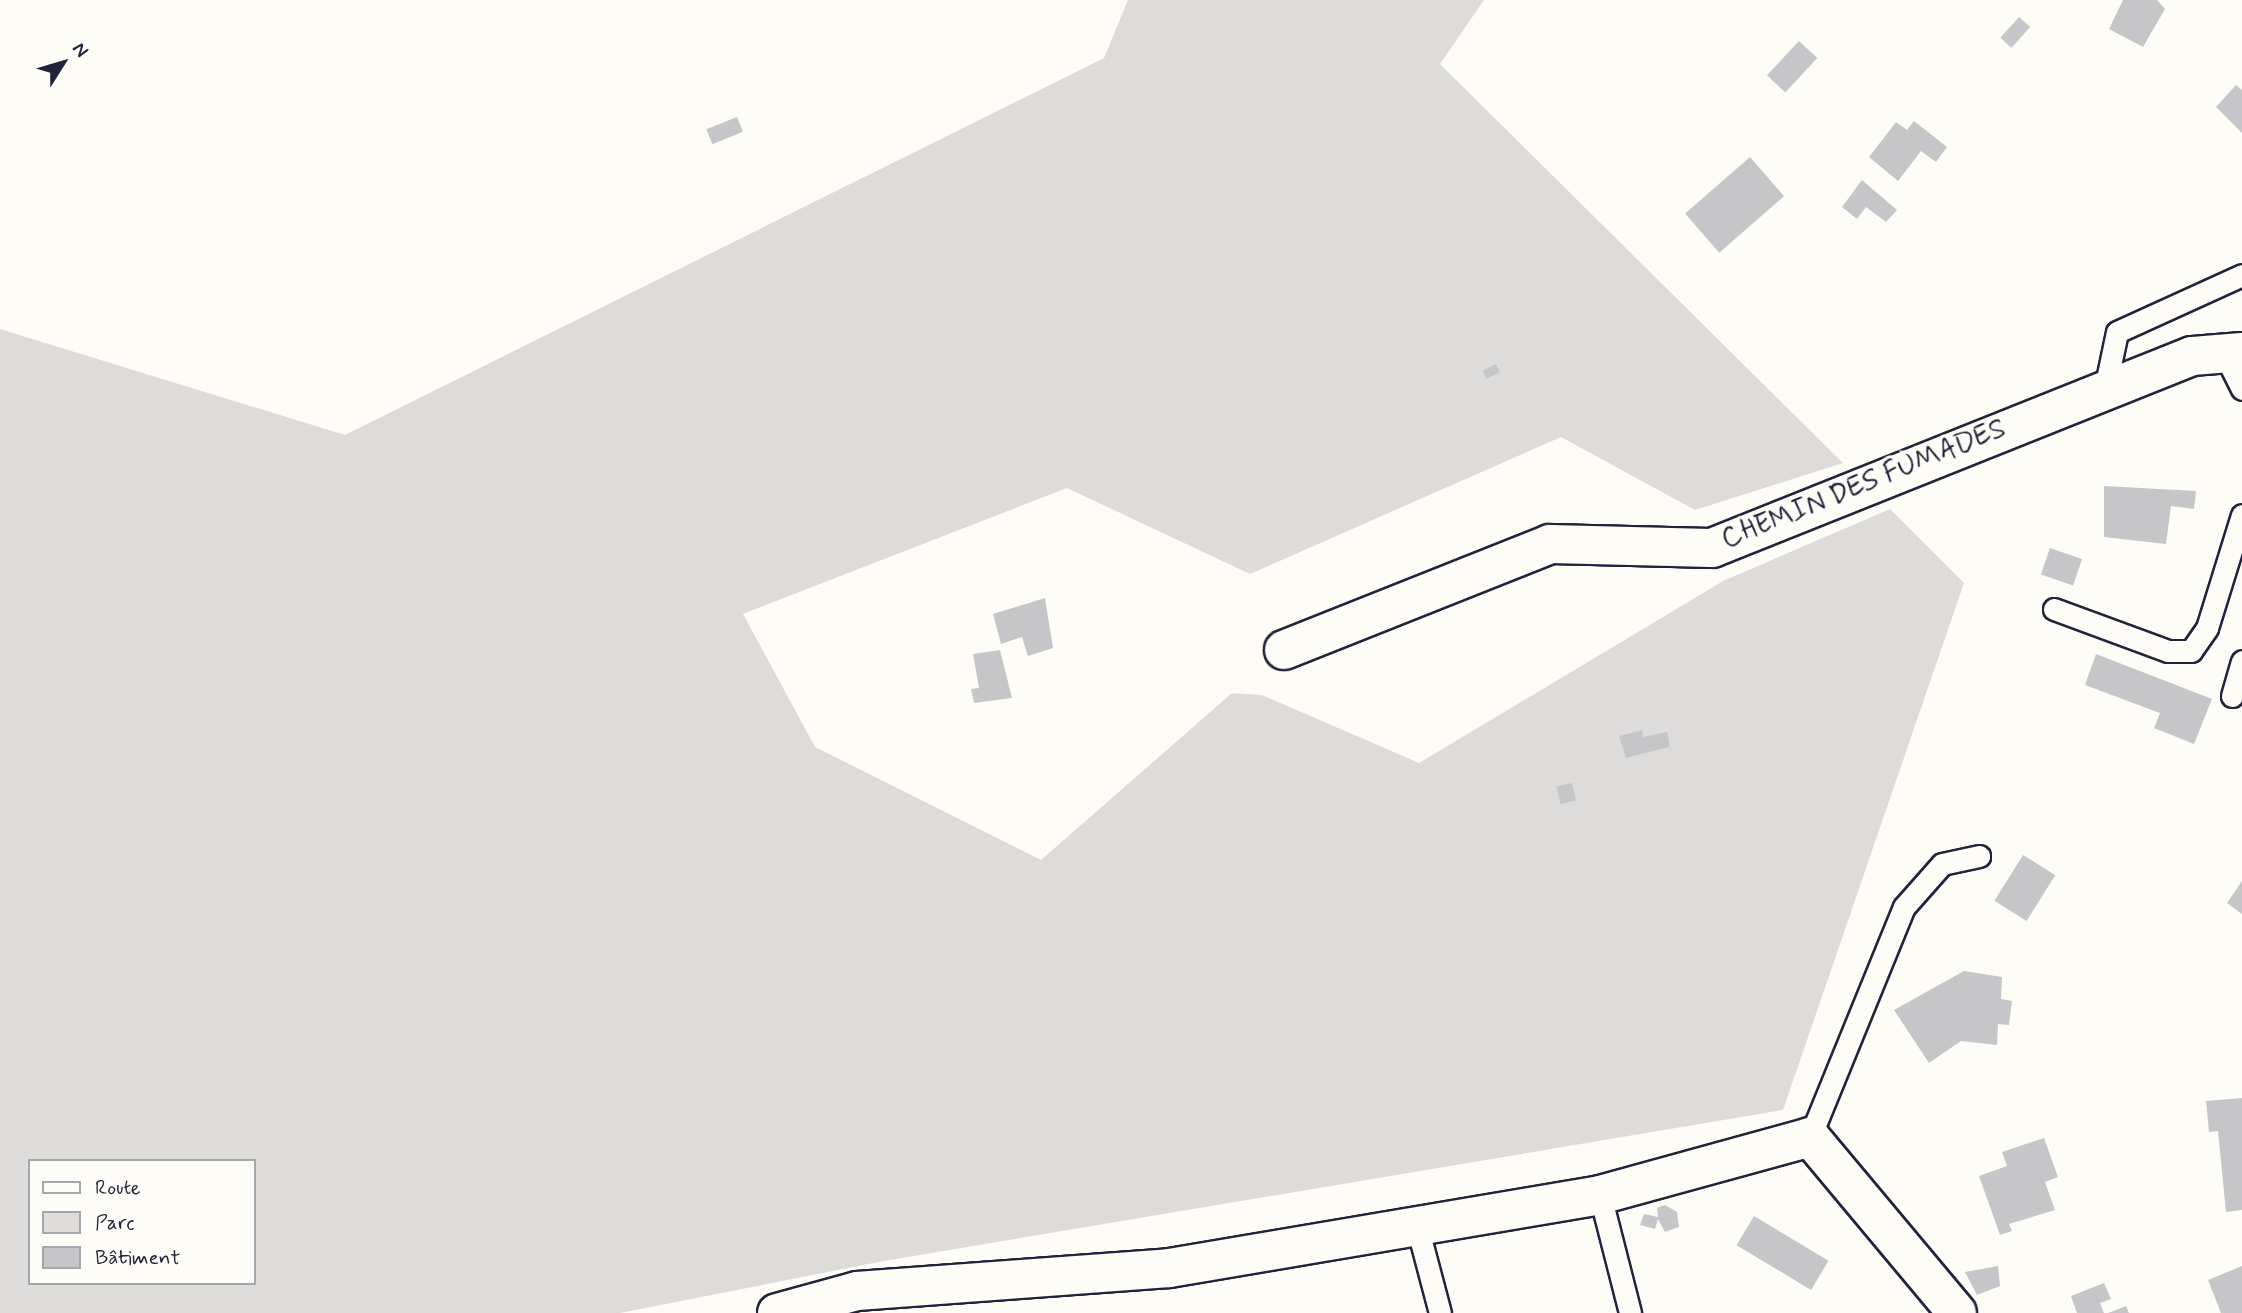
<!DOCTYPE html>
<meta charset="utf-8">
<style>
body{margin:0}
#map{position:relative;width:2242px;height:1313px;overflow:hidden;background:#fdfcf7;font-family:Mynerve,sans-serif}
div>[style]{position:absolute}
.green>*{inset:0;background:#dddcdb}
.building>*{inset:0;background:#c6c6c8;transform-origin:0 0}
.roads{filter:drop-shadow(2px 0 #22223b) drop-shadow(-2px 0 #22223b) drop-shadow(0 2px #22223b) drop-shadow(0 -2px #22223b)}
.service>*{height:21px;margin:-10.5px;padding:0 10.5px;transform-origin:10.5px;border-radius:10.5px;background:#fdfcf7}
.minor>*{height:38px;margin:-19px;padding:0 19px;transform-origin:19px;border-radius:19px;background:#fdfcf7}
span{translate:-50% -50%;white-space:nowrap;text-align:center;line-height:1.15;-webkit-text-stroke:6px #fdfcf7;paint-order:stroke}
.street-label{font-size:28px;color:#22223b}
.legend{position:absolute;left:28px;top:1159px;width:228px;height:126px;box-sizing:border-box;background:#fdfcf7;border:2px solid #a5a5ac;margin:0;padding:9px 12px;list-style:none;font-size:21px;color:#22223b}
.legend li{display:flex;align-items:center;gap:14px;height:35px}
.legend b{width:35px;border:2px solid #a5a5ac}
.north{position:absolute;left:28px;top:28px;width:70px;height:70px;-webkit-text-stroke:5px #fdfcf7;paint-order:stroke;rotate:53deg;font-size:19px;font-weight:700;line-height:28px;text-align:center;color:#22223b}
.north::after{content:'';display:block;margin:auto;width:24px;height:32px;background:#22223b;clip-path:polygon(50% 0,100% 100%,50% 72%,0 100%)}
</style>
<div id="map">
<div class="green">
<div style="clip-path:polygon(evenodd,1128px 0,1484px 0,1440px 64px,1843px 463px,1695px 510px,1561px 437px,1250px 574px,1067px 488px,743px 614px,815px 747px,1041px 860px,1232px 693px,1262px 695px,1419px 763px,1723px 581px,1890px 509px,1964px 583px,1783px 1110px,884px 1261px,620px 1313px,0 1313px,0 329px,345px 435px,1104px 58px,1128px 0,30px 1161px,254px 1161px,254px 1283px,30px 1283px,30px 1161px)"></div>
</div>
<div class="building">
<div style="clip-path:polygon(2123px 0,2157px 0,2165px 9px,2143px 47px,2109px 29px)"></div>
<div style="left:2019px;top:17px;width:15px;height:28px;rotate:42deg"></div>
<div style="left:1799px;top:41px;width:25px;height:47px;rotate:43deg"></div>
<div style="clip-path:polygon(2236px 85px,2242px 90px,2242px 133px,2216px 107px)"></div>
<div style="left:737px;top:117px;width:16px;height:33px;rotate:68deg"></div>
<div style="clip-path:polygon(1914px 121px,1947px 147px,1936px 162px,1921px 151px,1898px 181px,1869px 157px,1896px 122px,1907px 130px)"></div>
<div style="left:1750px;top:157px;width:52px;height:86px;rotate:49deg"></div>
<div style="clip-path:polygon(1862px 180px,1897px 210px,1886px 222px,1866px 207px,1857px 219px,1842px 207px)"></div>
<div style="left:1496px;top:364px;width:9px;height:15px;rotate:63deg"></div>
<div style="clip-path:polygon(2104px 486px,2196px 491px,2194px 509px,2171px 506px,2166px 544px,2104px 537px)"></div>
<div style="left:2050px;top:548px;width:34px;height:28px;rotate:19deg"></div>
<div style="clip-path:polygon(1045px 598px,1053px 648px,1028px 656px,1022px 637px,1001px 644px,993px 614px)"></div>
<div style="clip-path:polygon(1000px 650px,1012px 698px,974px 703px,971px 689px,979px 688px,973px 654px)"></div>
<div style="clip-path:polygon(2096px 654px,2212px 699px,2194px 744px,2154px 728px,2160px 713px,2085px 685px)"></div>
<div style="clip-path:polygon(1642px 730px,1643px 737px,1667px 732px,1670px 747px,1626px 758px,1619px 736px)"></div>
<div style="left:1572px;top:783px;width:18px;height:16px;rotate:77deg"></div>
<div style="left:2023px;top:855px;width:38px;height:54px;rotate:32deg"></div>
<div style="clip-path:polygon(2242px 881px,2242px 914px,2227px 903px)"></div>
<div style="clip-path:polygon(1964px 971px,2002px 977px,2001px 999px,2012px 1001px,2009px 1025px,1998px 1024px,1997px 1045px,1961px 1041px,1929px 1063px,1894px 1010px)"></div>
<div style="clip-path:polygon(2242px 1098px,2242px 1210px,2226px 1212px,2218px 1131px,2209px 1132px,2206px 1101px)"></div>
<div style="clip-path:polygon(2044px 1138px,2058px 1177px,2045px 1182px,2055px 1210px,2009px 1224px,2012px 1231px,2000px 1235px,1979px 1176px,2007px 1166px,2002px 1152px)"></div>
<div style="clip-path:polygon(1665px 1205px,1677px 1212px,1679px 1227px,1665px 1232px,1658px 1219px,1655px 1229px,1640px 1225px,1644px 1214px,1658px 1217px,1657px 1208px)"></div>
<div style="left:1754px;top:1216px;width:87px;height:34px;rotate:31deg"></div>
<div style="clip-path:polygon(1998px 1266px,2000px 1286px,1977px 1295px,1965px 1272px)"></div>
<div style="clip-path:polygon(2242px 1266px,2242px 1313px,2221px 1313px,2208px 1280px)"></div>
<div style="clip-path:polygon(2104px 1283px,2111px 1299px,2100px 1303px,2104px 1313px,2077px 1313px,2071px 1296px)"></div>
<div style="clip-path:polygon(2126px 1306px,2129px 1313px,2108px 1313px)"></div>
</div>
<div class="roads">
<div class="service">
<div style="left:2224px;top:353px;width:40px;rotate:63.4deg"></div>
<div style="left:2105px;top:389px;width:58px;rotate:-78.1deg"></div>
<div style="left:2117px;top:332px;width:137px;rotate:-24.5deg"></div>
<div style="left:2054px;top:609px;width:121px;rotate:20.2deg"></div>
<div style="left:2168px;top:651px;width:23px"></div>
<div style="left:2191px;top:651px;width:28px;rotate:-55deg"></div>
<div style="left:2207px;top:628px;width:118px;rotate:-72.8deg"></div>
<div style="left:2232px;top:696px;width:36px;rotate:-74deg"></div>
<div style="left:1810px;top:1137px;width:248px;rotate:-67.8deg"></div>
<div style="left:1904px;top:907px;width:57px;rotate:-48.5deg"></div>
<div style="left:1942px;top:864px;width:38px;rotate:-12deg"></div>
<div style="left:1600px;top:1195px;width:122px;rotate:75.7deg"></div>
<div style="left:1417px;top:1226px;width:90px;rotate:75.2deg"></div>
</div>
<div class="minor">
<div style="left:1284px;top:650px;width:286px;rotate:-21.7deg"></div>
<div style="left:1550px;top:544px;width:162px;rotate:1.4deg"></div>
<div style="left:1712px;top:548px;width:517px;rotate:-21.8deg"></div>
<div style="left:2192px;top:356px;width:50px;rotate:-4.6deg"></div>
<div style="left:777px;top:1313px;width:83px;rotate:-15.4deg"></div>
<div style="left:857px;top:1291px;width:313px;rotate:-4.2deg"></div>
<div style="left:1169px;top:1268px;width:437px;rotate:-9.6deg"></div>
<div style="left:1600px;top:1195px;width:218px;rotate:-15.4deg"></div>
<div style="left:1810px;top:1137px;width:229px;rotate:50.1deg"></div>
</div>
</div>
<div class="street-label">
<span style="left:1864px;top:485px;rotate:-22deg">CHEMIN DES FUMADES</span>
</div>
<ul class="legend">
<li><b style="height:9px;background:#fdfcf7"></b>Route</li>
<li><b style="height:19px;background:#dddcdb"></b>Parc</li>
<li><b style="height:19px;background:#c6c6c8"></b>Bâtiment</li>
</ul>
<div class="north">N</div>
</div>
